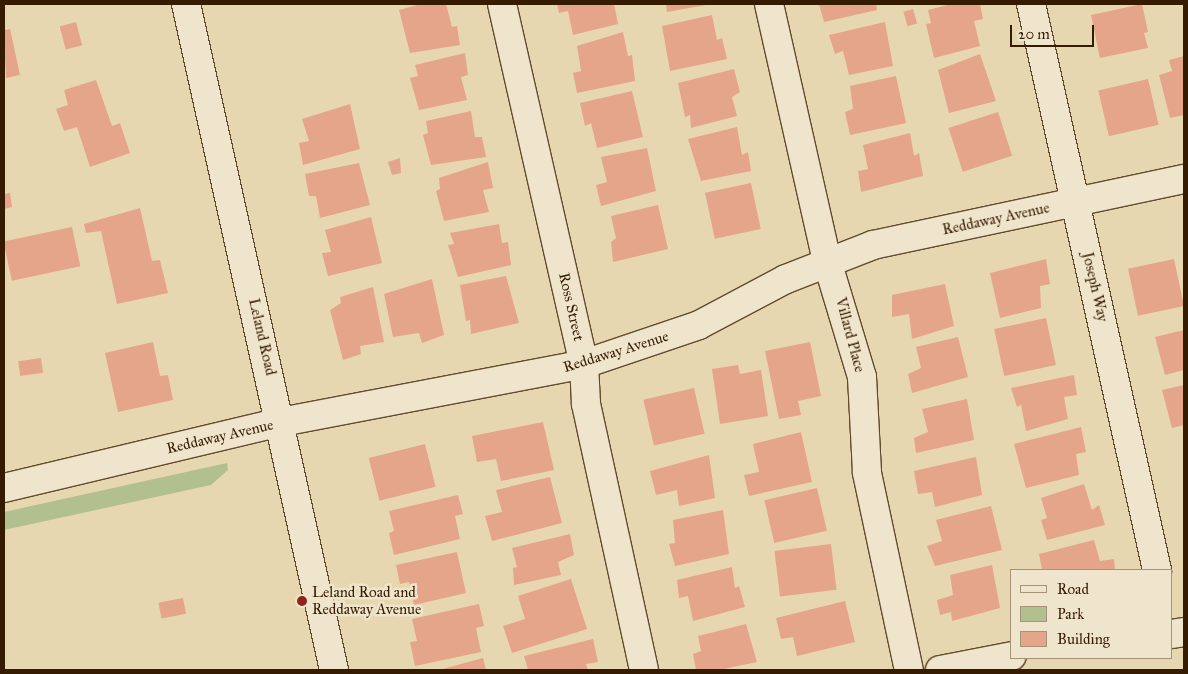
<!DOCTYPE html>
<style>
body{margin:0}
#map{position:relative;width:1188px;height:674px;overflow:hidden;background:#e7d7b1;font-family:"IM FELL Great Primer",serif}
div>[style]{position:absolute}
.green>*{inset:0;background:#b2bf8e}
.building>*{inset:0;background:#e5a58a;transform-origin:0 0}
.roads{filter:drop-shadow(1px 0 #624a2c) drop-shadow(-1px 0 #624a2c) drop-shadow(0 1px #624a2c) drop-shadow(0 -1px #624a2c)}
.minor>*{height:28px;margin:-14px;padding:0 14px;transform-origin:14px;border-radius:14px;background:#efe5cc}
.dots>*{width:14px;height:14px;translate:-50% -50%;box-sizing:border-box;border:2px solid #efe5cc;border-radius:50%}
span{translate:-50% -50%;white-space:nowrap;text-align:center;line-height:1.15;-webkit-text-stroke:5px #efe5cc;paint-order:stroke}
.street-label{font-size:15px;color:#351b00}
.poi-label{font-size:15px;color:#351b00}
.left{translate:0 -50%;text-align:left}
.frame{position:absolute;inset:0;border:5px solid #351b00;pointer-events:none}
.legend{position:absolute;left:1010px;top:569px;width:162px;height:90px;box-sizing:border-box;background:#efe5cc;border:1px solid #a5947a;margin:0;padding:6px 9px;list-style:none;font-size:15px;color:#351b00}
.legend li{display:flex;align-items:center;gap:10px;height:25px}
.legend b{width:25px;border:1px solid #a5947a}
.scale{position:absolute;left:1010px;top:25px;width:84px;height:22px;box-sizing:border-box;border:2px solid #351b00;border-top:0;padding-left:6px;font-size:15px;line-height:18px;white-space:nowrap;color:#351b00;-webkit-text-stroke:4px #efe5cc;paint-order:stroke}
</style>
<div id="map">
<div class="green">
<div style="clip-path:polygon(227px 463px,228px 470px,211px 485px,4px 530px,4px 512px)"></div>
</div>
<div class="building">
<div style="clip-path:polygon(421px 4px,446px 4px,452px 27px,457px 26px,460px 45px,410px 53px,399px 10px)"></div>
<div style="clip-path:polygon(557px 4px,614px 4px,618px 24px,573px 35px,568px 11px,559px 13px)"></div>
<div style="clip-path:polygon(666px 4px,706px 4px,706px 5px,667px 12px)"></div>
<div style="clip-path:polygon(819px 4px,876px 4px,877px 10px,824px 22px)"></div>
<div style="clip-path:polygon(951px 4px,980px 4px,983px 19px,974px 21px,980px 46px,934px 58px,926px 24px,931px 23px,928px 10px)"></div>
<div style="clip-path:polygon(1142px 4px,1148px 32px,1144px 33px,1148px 48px,1100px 58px,1091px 15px)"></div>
<div style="left:913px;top:9px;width:15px;height:10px;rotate:74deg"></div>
<div style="clip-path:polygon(712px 15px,717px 40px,722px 38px,727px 59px,670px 71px,662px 26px)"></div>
<div style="left:76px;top:22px;width:24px;height:17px;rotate:75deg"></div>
<div style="clip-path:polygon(885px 22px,893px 66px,849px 75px,843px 51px,835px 54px,829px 35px)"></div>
<div style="clip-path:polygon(10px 29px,20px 75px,6px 78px,4px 30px)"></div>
<div style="clip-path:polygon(623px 32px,628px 56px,632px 55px,635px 81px,577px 93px,573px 73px,581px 71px,577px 46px)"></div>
<div style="clip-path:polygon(465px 53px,468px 75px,461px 77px,467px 100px,419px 110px,410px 78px,418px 76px,415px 65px)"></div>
<div style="clip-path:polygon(980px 54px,996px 101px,949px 113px,938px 70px)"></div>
<div style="clip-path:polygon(1184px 56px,1184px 115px,1170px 118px,1159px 75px,1172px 71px,1169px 60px)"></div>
<div style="clip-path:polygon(734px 69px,740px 92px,732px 97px,737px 116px,691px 128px,690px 115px,685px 117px,678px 83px)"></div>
<div style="clip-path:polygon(896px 76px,906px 123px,850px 135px,845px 112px,853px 109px,850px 86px)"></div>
<div style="left:1148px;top:79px;width:47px;height:51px;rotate:77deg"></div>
<div style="clip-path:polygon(96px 80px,112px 126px,120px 123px,130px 153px,90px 167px,77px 127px,64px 131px,56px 109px,68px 105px,64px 90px)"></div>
<div style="clip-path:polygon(632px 91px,643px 137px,597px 148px,591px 123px,585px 126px,580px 103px)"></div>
<div style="clip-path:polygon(350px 104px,360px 149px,303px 165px,299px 143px,309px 141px,302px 119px)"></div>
<div style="clip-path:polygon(471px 111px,475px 137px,482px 137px,486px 157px,431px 165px,423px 135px,428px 133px,426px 121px)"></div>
<div style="left:998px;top:112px;width:46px;height:52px;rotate:72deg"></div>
<div style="clip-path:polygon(737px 127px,742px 155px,748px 152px,751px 171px,701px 181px,688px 139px)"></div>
<div style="clip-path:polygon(910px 133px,914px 156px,919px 153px,923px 176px,861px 192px,858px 171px,868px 169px,863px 145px)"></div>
<div style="clip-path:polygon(647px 148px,656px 191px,601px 206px,596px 185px,607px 182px,601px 157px)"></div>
<div style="clip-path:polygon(400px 158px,401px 173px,392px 175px,388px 162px)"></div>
<div style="clip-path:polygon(488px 162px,493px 188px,483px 190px,489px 212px,444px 221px,436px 191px,440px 189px,439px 178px)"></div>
<div style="clip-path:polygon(359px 163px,370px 205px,320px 218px,316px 196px,309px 196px,305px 174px)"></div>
<div style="left:751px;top:183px;width:47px;height:47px;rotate:78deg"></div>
<div style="clip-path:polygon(10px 193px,12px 207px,4px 209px,4px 194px)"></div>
<div style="clip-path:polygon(658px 205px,668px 249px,613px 262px,611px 242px,616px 238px,611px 216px)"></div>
<div style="clip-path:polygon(140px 208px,152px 261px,160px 260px,168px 293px,117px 304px,101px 231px,86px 233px,84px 224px)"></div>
<div style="clip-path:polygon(371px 217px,382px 263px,328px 276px,322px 253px,331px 252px,325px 230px)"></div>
<div style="clip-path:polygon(499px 224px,502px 243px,508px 242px,511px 265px,458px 277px,448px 245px,454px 244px,450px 233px)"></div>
<div style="left:72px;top:227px;width:40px;height:70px;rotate:78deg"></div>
<div style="clip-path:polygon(1046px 259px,1050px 284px,1040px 286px,1041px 308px,1000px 318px,990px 273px)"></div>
<div style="left:1174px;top:259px;width:48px;height:47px;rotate:78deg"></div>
<div style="clip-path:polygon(506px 276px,519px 323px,471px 334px,470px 320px,466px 321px,460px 285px)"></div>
<div style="clip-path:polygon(432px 279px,444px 335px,422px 343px,419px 333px,393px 337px,384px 294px)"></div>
<div style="clip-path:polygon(945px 284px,954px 326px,912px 339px,909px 314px,892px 317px,892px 295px)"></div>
<div style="clip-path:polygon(373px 287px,384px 342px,360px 346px,361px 354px,343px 360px,330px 310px,341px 303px,340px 297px)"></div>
<div style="left:1046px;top:318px;width:48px;height:53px;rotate:78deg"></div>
<div style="clip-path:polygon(1184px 330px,1184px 370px,1165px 375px,1155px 337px)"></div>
<div style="clip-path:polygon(958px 337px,968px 377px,912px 393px,908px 374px,921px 368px,916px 347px)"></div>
<div style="clip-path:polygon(153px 342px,160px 376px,168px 375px,173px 400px,118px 412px,105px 353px)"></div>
<div style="clip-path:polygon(810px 342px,821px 396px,798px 401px,801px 415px,779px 419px,765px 351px)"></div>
<div style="left:41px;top:358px;width:15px;height:23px;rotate:82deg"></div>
<div style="clip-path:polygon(738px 365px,740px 374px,761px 370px,768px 416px,720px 424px,712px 369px)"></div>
<div style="clip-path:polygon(1074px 375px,1077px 395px,1064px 397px,1068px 419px,1026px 431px,1021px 405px,1017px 407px,1011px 388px)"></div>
<div style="clip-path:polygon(1184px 385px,1184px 425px,1172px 428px,1162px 390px)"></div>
<div style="left:694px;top:388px;width:47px;height:52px;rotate:77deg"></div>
<div style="clip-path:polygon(967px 399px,974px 440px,916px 453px,914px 438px,928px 432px,922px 409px)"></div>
<div style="clip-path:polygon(543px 422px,554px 470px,501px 481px,496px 459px,477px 462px,472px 436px)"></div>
<div style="clip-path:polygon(1081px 427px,1086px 452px,1076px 454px,1079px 475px,1026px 488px,1014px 444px)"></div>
<div style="clip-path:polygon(801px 432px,812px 482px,749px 496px,744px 475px,759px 472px,753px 444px)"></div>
<div style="left:425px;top:444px;width:44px;height:58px;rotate:76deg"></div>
<div style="clip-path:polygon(709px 455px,715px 498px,679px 506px,677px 490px,656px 495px,650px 471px)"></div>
<div style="clip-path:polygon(976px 457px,982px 495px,935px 507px,932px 492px,918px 494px,914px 471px)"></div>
<div style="clip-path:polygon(550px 477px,562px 523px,492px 541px,485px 516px,502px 512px,496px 490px)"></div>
<div style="clip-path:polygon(1084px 484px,1092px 510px,1099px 505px,1105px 525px,1047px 540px,1041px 520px,1047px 518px,1041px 498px)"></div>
<div style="left:817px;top:488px;width:44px;height:54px;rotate:77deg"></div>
<div style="clip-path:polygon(458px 495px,463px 514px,455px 516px,460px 539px,394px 555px,389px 533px,394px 531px,389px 511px)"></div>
<div style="clip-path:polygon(991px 506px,1002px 550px,935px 566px,927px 546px,942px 541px,936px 520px)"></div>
<div style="clip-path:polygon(723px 510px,729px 554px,675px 566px,669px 544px,675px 543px,673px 520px)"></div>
<div style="clip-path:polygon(570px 534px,574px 555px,558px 562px,561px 575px,514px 585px,513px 568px,517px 567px,512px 548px)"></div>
<div style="clip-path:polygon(1094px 540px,1100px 561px,1114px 559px,1115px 570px,1042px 570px,1039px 554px)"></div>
<div style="left:831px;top:544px;width:46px;height:57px;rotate:83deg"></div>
<div style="clip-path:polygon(457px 552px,466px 593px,414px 605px,409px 582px,400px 584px,396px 565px)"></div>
<div style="clip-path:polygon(992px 565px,1000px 608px,952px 621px,951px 612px,940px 615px,937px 600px,953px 595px,950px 575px)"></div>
<div style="clip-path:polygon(732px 567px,735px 588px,739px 586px,745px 607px,693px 621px,688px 596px,679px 598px,677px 580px)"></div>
<div style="clip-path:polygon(571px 579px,587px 629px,512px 653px,503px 626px,525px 619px,518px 596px)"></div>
<div style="left:183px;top:598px;width:16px;height:25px;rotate:79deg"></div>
<div style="clip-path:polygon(845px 601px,855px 642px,797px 656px,793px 637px,781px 639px,776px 618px)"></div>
<div style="clip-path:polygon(479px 604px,484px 626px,476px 628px,481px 652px,415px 666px,410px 642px,417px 641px,412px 619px)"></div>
<div style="clip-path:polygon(746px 624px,757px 662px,719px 670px,696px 670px,693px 654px,701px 651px,698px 636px)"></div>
<div style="clip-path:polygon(593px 639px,598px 662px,586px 664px,588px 670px,528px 670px,524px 656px)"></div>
<div style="clip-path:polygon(483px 658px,486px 670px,439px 670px)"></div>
</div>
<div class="roads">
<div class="minor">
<div style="left:186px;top:4px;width:682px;rotate:77.47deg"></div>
<div style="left:502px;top:4px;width:369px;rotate:77.2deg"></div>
<div style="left:584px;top:364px;width:40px;rotate:87.1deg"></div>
<div style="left:586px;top:404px;width:272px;rotate:77.7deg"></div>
<div style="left:769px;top:4px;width:263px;rotate:77.3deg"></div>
<div style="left:827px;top:261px;width:121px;rotate:73.2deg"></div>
<div style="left:862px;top:377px;width:96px;rotate:87deg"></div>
<div style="left:867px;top:473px;width:201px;rotate:78deg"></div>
<div style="left:1031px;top:4px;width:580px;rotate:77.45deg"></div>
<div style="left:4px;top:488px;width:285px;rotate:-13.4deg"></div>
<div style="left:281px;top:422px;width:309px;rotate:-10.8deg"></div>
<div style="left:584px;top:364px;width:121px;rotate:-18.7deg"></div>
<div style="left:699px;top:325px;width:98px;rotate:-27.9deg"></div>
<div style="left:786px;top:279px;width:93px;rotate:-21.3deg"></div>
<div style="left:873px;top:245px;width:318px;rotate:-12deg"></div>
<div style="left:1172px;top:634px;width:12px;rotate:-9deg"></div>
<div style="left:940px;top:670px;width:73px;rotate:-11deg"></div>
</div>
</div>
<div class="dots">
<div style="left:302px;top:601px;background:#8f2418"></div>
</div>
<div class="street-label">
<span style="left:996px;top:219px;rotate:-12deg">Reddaway Avenue</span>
<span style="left:1095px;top:287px;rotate:77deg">Joseph Way</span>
<span style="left:571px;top:307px;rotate:77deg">Ross Street</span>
<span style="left:850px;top:335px;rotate:75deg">Villard Place</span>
<span style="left:262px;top:337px;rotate:77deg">Leland Road</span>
<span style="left:616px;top:352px;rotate:-17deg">Reddaway Avenue</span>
<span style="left:220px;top:437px;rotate:-13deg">Reddaway Avenue</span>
</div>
<div class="poi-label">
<span class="left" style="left:312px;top:601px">Leland Road and<br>Reddaway Avenue</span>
</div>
<div class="frame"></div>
<ul class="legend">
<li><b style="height:6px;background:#efe5cc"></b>Road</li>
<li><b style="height:14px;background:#b2bf8e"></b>Park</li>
<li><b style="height:14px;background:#e5a58a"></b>Building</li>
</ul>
<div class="scale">20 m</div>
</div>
